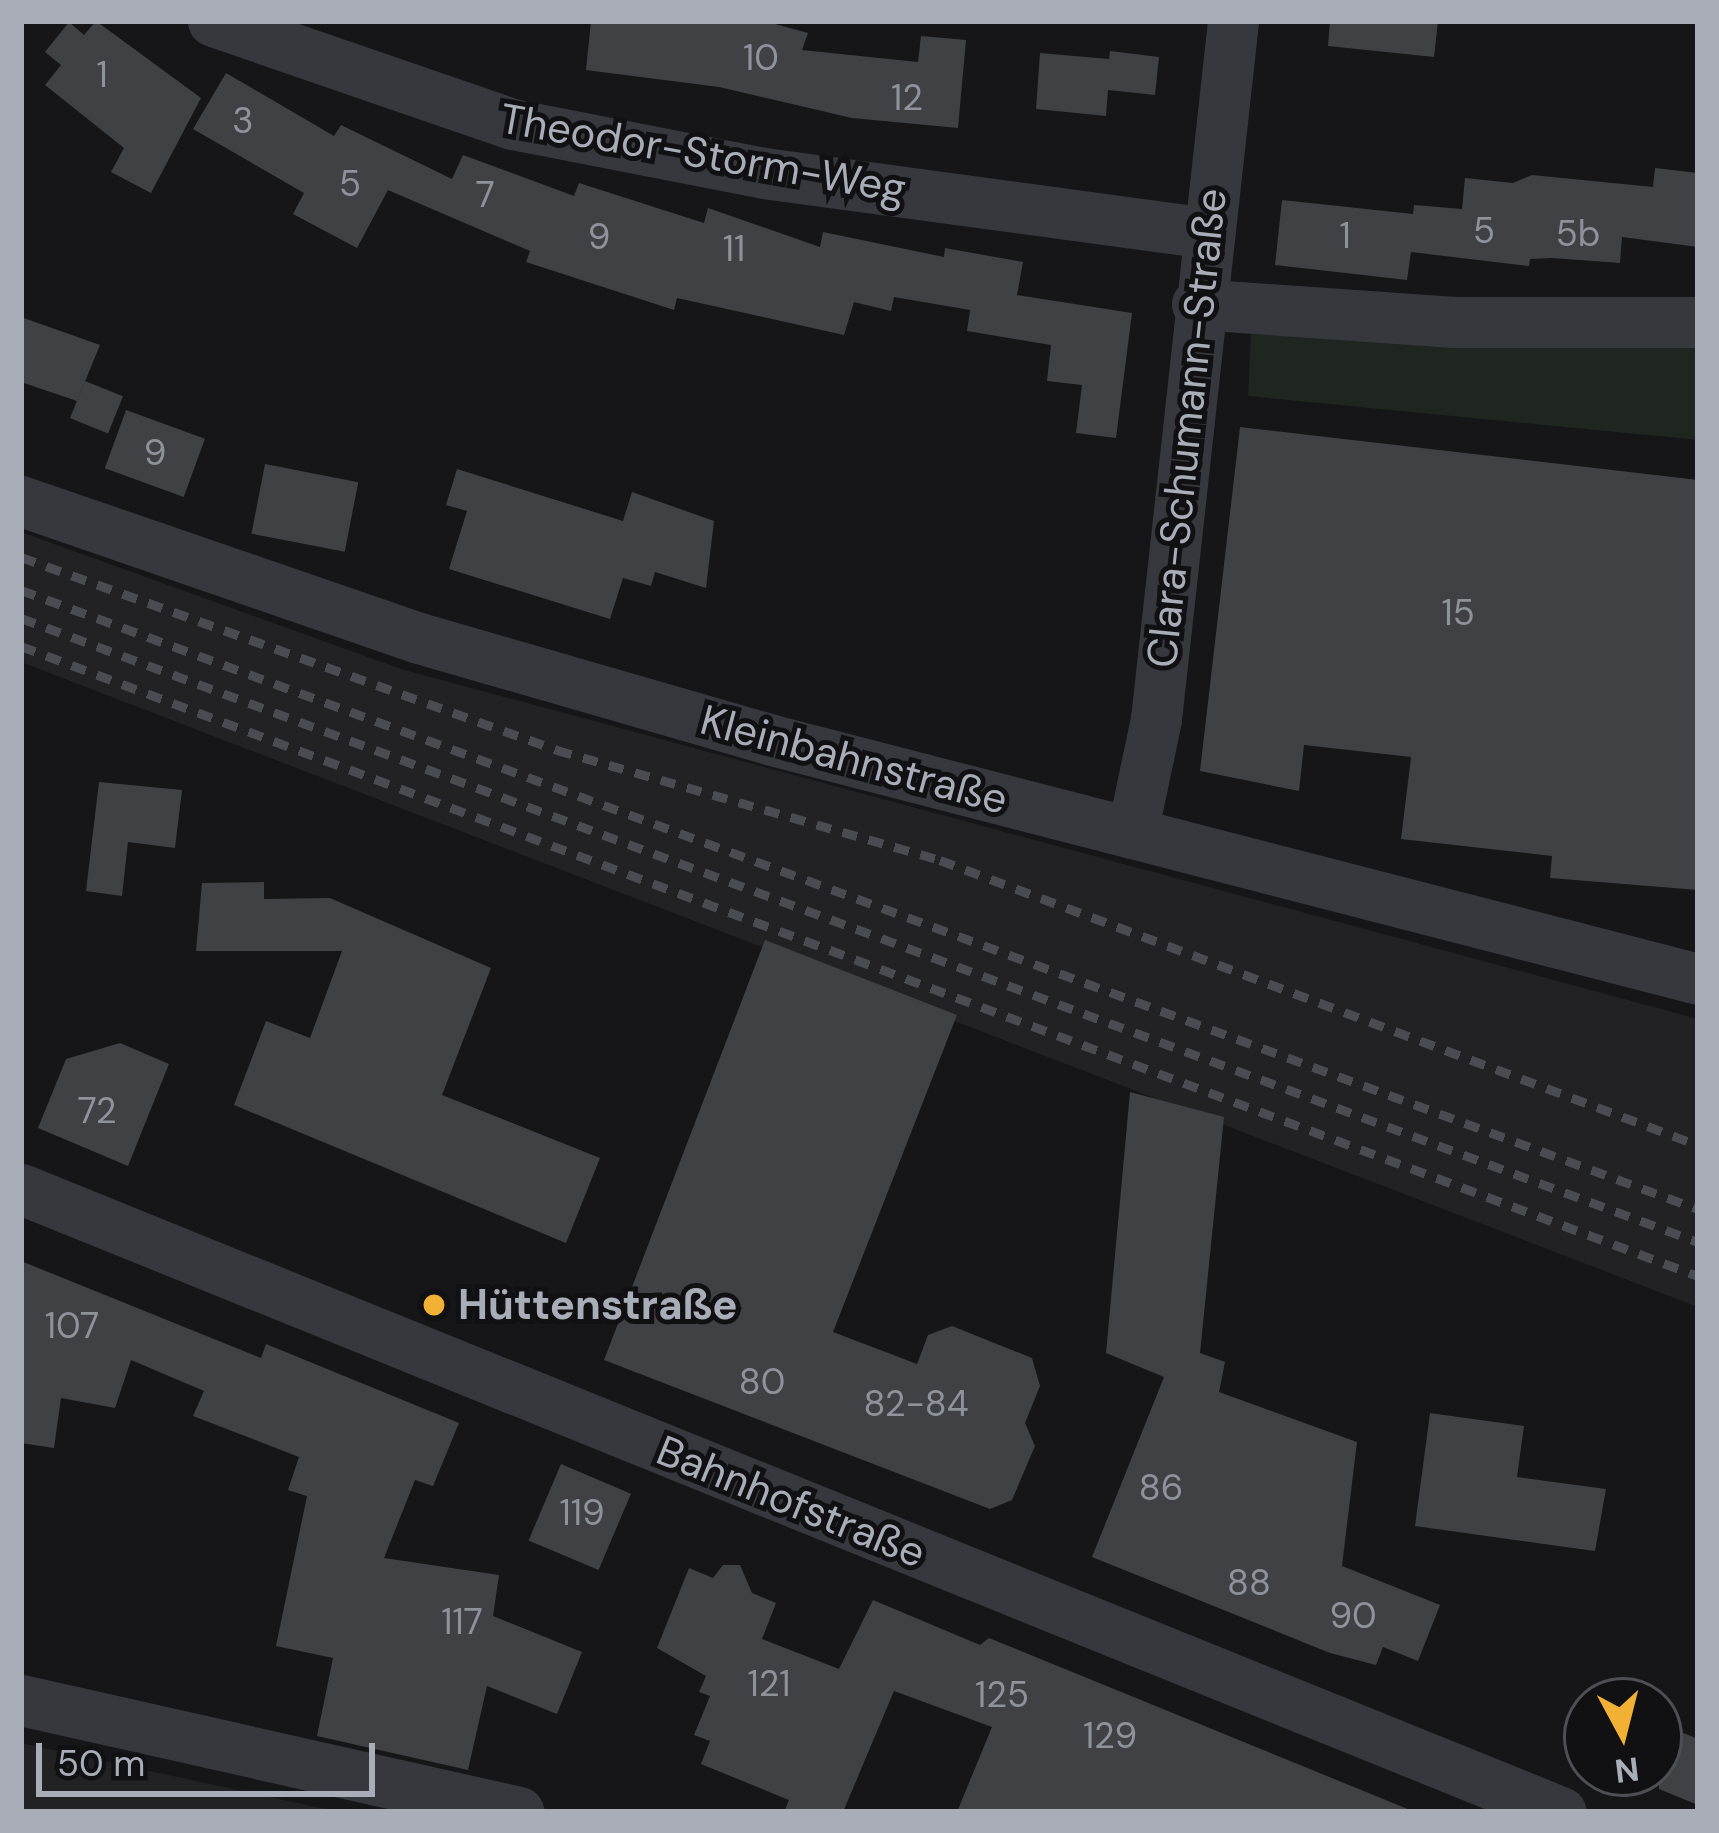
<!DOCTYPE html>
<meta charset="utf-8">
<style>
body{margin:0}
#map{position:relative;width:1719px;height:1833px;overflow:hidden;background:#161618;font-family:"DM Sans",sans-serif}
div>[style]{position:absolute}
.built>*{inset:0;background:#222225}
.green>*{inset:0;background:#1e261f}
.building>*{inset:0;background:#404145;transform-origin:0 0}
.minor>*{height:51px;margin:-25.5px;padding:0 25.5px;transform-origin:25.5px;border-radius:25.5px;background:#37383d}
.rail>*{height:9px;margin-top:-4.5px;transform-origin:0;background:repeating-linear-gradient(90deg,#4a4c52 0 15px,transparent 0 27px)}
.dots>*{width:33px;height:33px;translate:-50% -50%;box-sizing:border-box;border:6px solid #111113;border-radius:50%}
span{translate:-50% -50%;white-space:nowrap;text-align:center;line-height:1.15;-webkit-text-stroke:10px #111113;paint-order:stroke}
.number-label{font-size:36px;color:#8e929b}
.number-label span{-webkit-text-stroke-width:0}
.street-label{font-size:42px;color:#a8adb8}
.poi-label{font-size:42px;color:#a8adb8;font-weight:700}
.left{translate:0 -50%;text-align:left}
.frame{position:absolute;inset:0;border:24px solid #a8adb8;pointer-events:none}
.north{position:absolute;left:1563px;top:1677px;width:120px;height:120px;box-sizing:border-box;background:#111113;border:3px solid #4d4f55;border-radius:50%;rotate:173deg;font-size:33px;font-weight:700;line-height:48px;text-align:center;color:#a8adb8}
.north::after{content:'';display:block;margin:auto;width:42px;height:54px;background:#f2b134;clip-path:polygon(50% 0,100% 100%,50% 72%,0 100%)}
.scale{position:absolute;left:36px;top:1743px;width:339px;height:54px;box-sizing:border-box;border:6px solid #a8adb8;border-top:0;padding-left:15px;font-size:36px;line-height:42px;white-space:nowrap;color:#a8adb8;-webkit-text-stroke:9px #111113;paint-order:stroke}
</style>
<div id="map">
<div class="built">
<div style="clip-path:polygon(21px 532px,401px 669px,1698px 1019px,1698px 1307px,21px 662px)"></div>
<div style="clip-path:polygon(21px 1743px,339px 1812px,21px 1812px)"></div>
</div>
<div class="green">
<div style="clip-path:polygon(1251px 334px,1698px 343px,1698px 440px,1248px 396px)"></div>
</div>
<div class="building">
<div style="clip-path:polygon(96px 21px,201px 98px,151px 193px,111px 172px,124px 148px,45px 85px,61px 65px,45px 52px,69px 22px,84px 35px)"></div>
<div style="clip-path:polygon(591px 21px,764px 21px,808px 33px,802px 50px,918px 62px,921px 36px,966px 40px,958px 128px,852px 118px,719px 87px,586px 70px)"></div>
<div style="clip-path:polygon(1330px 21px,1438px 21px,1434px 57px,1328px 46px)"></div>
<div style="clip-path:polygon(1110px 51px,1159px 57px,1155px 95px,1108px 90px,1106px 116px,1036px 109px,1040px 53px,1109px 59px)"></div>
<div style="clip-path:polygon(226px 73px,334px 136px,341px 125px,452px 179px,463px 155px,574px 196px,579px 183px,704px 223px,708px 208px,820px 247px,823px 232px,944px 257px,945px 248px,1023px 262px,1017px 295px,1132px 313px,1116px 438px,1076px 433px,1082px 385px,1047px 381px,1051px 345px,967px 331px,970px 310px,894px 297px,891px 311px,854px 302px,844px 335px,677px 298px,674px 310px,526px 262px,530px 251px,388px 190px,357px 248px,293px 214px,304px 193px,193px 129px)"></div>
<div style="clip-path:polygon(1655px 168px,1698px 173px,1698px 247px,1622px 237px,1620px 263px,1552px 258px,1530px 259px,1529px 266px,1411px 252px,1407px 280px,1275px 265px,1282px 200px,1413px 214px,1414px 205px,1462px 209px,1465px 178px,1513px 183px,1532px 175px,1653px 187px)"></div>
<div style="clip-path:polygon(21px 317px,100px 345px,77px 401px,21px 382px)"></div>
<div style="left:85px;top:381px;width:41px;height:40px;rotate:22deg"></div>
<div style="left:126px;top:410px;width:84px;height:62px;rotate:20deg"></div>
<div style="clip-path:polygon(1240px 427px,1698px 480px,1698px 890px,1550px 878px,1552px 856px,1401px 839px,1411px 757px,1304px 745px,1299px 791px,1200px 771px)"></div>
<div style="left:265px;top:464px;width:95px;height:71px;rotate:11deg"></div>
<div style="clip-path:polygon(457px 469px,623px 521px,632px 492px,714px 521px,706px 588px,655px 572px,651px 586px,623px 578px,610px 619px,449px 569px,467px 511px,446px 505px)"></div>
<div style="clip-path:polygon(99px 782px,182px 790px,175px 848px,128px 842px,122px 896px,86px 891px)"></div>
<div style="clip-path:polygon(264px 882px,264px 899px,330px 898px,491px 968px,442px 1095px,600px 1158px,566px 1243px,234px 1105px,266px 1021px,310px 1038px,342px 951px,196px 951px,202px 883px)"></div>
<div style="clip-path:polygon(765px 940px,957px 1015px,833px 1332px,917px 1364px,928px 1335px,952px 1326px,1032px 1358px,1040px 1386px,1025px 1423px,1035px 1446px,1012px 1500px,990px 1509px,604px 1360px)"></div>
<div style="clip-path:polygon(120px 1043px,169px 1064px,128px 1166px,38px 1128px,66px 1059px)"></div>
<div style="clip-path:polygon(1130px 1092px,1224px 1117px,1200px 1353px,1225px 1362px,1219px 1392px,1357px 1442px,1342px 1566px,1440px 1605px,1418px 1661px,1383px 1647px,1376px 1665px,1330px 1653px,1092px 1557px,1164px 1377px,1106px 1353px)"></div>
<div style="clip-path:polygon(21px 1261px,261px 1358px,266px 1344px,459px 1423px,433px 1486px,415px 1480px,384px 1558px,499px 1575px,493px 1616px,582px 1652px,557px 1714px,487px 1686px,468px 1770px,317px 1736px,333px 1658px,276px 1646px,307px 1496px,288px 1490px,299px 1457px,193px 1416px,204px 1391px,131px 1360px,115px 1408px,61px 1398px,54px 1448px,21px 1443px)"></div>
<div style="clip-path:polygon(1430px 1413px,1524px 1426px,1517px 1477px,1606px 1489px,1595px 1551px,1415px 1526px)"></div>
<div style="left:561px;top:1464px;width:76px;height:83px;rotate:23deg"></div>
<div style="clip-path:polygon(723px 1565px,740px 1565px,752px 1593px,776px 1603px,762px 1639px,839px 1669px,873px 1600px,980px 1645px,989px 1638px,1415px 1812px,957px 1812px,992px 1727px,894px 1691px,843px 1812px,784px 1812px,789px 1800px,701px 1764px,710px 1741px,694px 1735px,710px 1696px,699px 1692px,706px 1676px,657px 1648px,689px 1568px,713px 1578px)"></div>
<div style="clip-path:polygon(1659px 1723px,1698px 1739px,1698px 1805px,1659px 1789px)"></div>
</div>
<div class="minor">
<div style="left:213px;top:21px;width:316px;rotate:19deg"></div>
<div style="left:512px;top:124px;width:257px;rotate:11deg"></div>
<div style="left:764px;top:173px;width:446px;rotate:7.7deg"></div>
<div style="left:1197px;top:304px;width:258px;rotate:4deg"></div>
<div style="left:1454px;top:322px;width:244px"></div>
<div style="left:21px;top:501px;width:421px;rotate:19deg"></div>
<div style="left:419px;top:638px;width:367px;rotate:16.1deg"></div>
<div style="left:772px;top:740px;width:956px;rotate:14.47deg"></div>
<div style="left:1132px;top:833px;width:116px;rotate:-78.1deg"></div>
<div style="left:1156px;top:719px;width:702px;rotate:-83.7deg"></div>
<div style="left:21px;top:1189px;width:1661px;rotate:22.03deg"></div>
<div style="left:21px;top:1700px;width:510px;rotate:12.67deg"></div>
</div>
<div class="rail">
<div style="left:21px;top:557px;width:570px;rotate:19.8deg"></div>
<div style="left:557px;top:750px;width:398px;rotate:16deg"></div>
<div style="left:940px;top:860px;width:810px;rotate:20.61deg"></div>
<div style="left:21px;top:590px;width:1788px;rotate:20.26deg"></div>
<div style="left:21px;top:618px;width:1789px;rotate:20.41deg"></div>
<div style="left:21px;top:646px;width:1791px;rotate:20.59deg"></div>
</div>
<div class="dots">
<div style="left:434px;top:1305px;background:#f2b134"></div>
</div>
<div class="number-label">
<span style="left:761px;top:58px">10</span>
<span style="left:102px;top:75px">1</span>
<span style="left:907px;top:98px">12</span>
<span style="left:243px;top:121px">3</span>
<span style="left:350px;top:184px">5</span>
<span style="left:485px;top:195px">7</span>
<span style="left:1484px;top:231px">5</span>
<span style="left:1578px;top:234px">5b</span>
<span style="left:1345px;top:236px">1</span>
<span style="left:599px;top:237px">9</span>
<span style="left:734px;top:249px">11</span>
<span style="left:155px;top:453px">9</span>
<span style="left:1458px;top:613px">15</span>
<span style="left:97px;top:1111px">72</span>
<span style="left:72px;top:1326px">107</span>
<span style="left:762px;top:1382px">80</span>
<span style="left:916px;top:1404px">82-84</span>
<span style="left:1161px;top:1488px">86</span>
<span style="left:582px;top:1513px">119</span>
<span style="left:1249px;top:1583px">88</span>
<span style="left:1353px;top:1616px">90</span>
<span style="left:462px;top:1622px">117</span>
<span style="left:769px;top:1684px">121</span>
<span style="left:1002px;top:1695px">125</span>
<span style="left:1110px;top:1736px">129</span>
</div>
<div class="street-label">
<span style="left:703px;top:154px;rotate:10deg">Theodor-Storm-Weg</span>
<span style="left:1187px;top:428px;rotate:-84deg">Clara-Schumann-Straße</span>
<span style="left:854px;top:760px;rotate:15deg">Kleinbahnstraße</span>
<span style="left:791px;top:1502px;rotate:22deg">Bahnhofstraße</span>
</div>
<div class="poi-label">
<span class="left" style="left:458px;top:1305px">Hüttenstraße</span>
</div>
<div class="frame"></div>
<div class="north">N</div>
<div class="scale">50 m</div>
</div>
